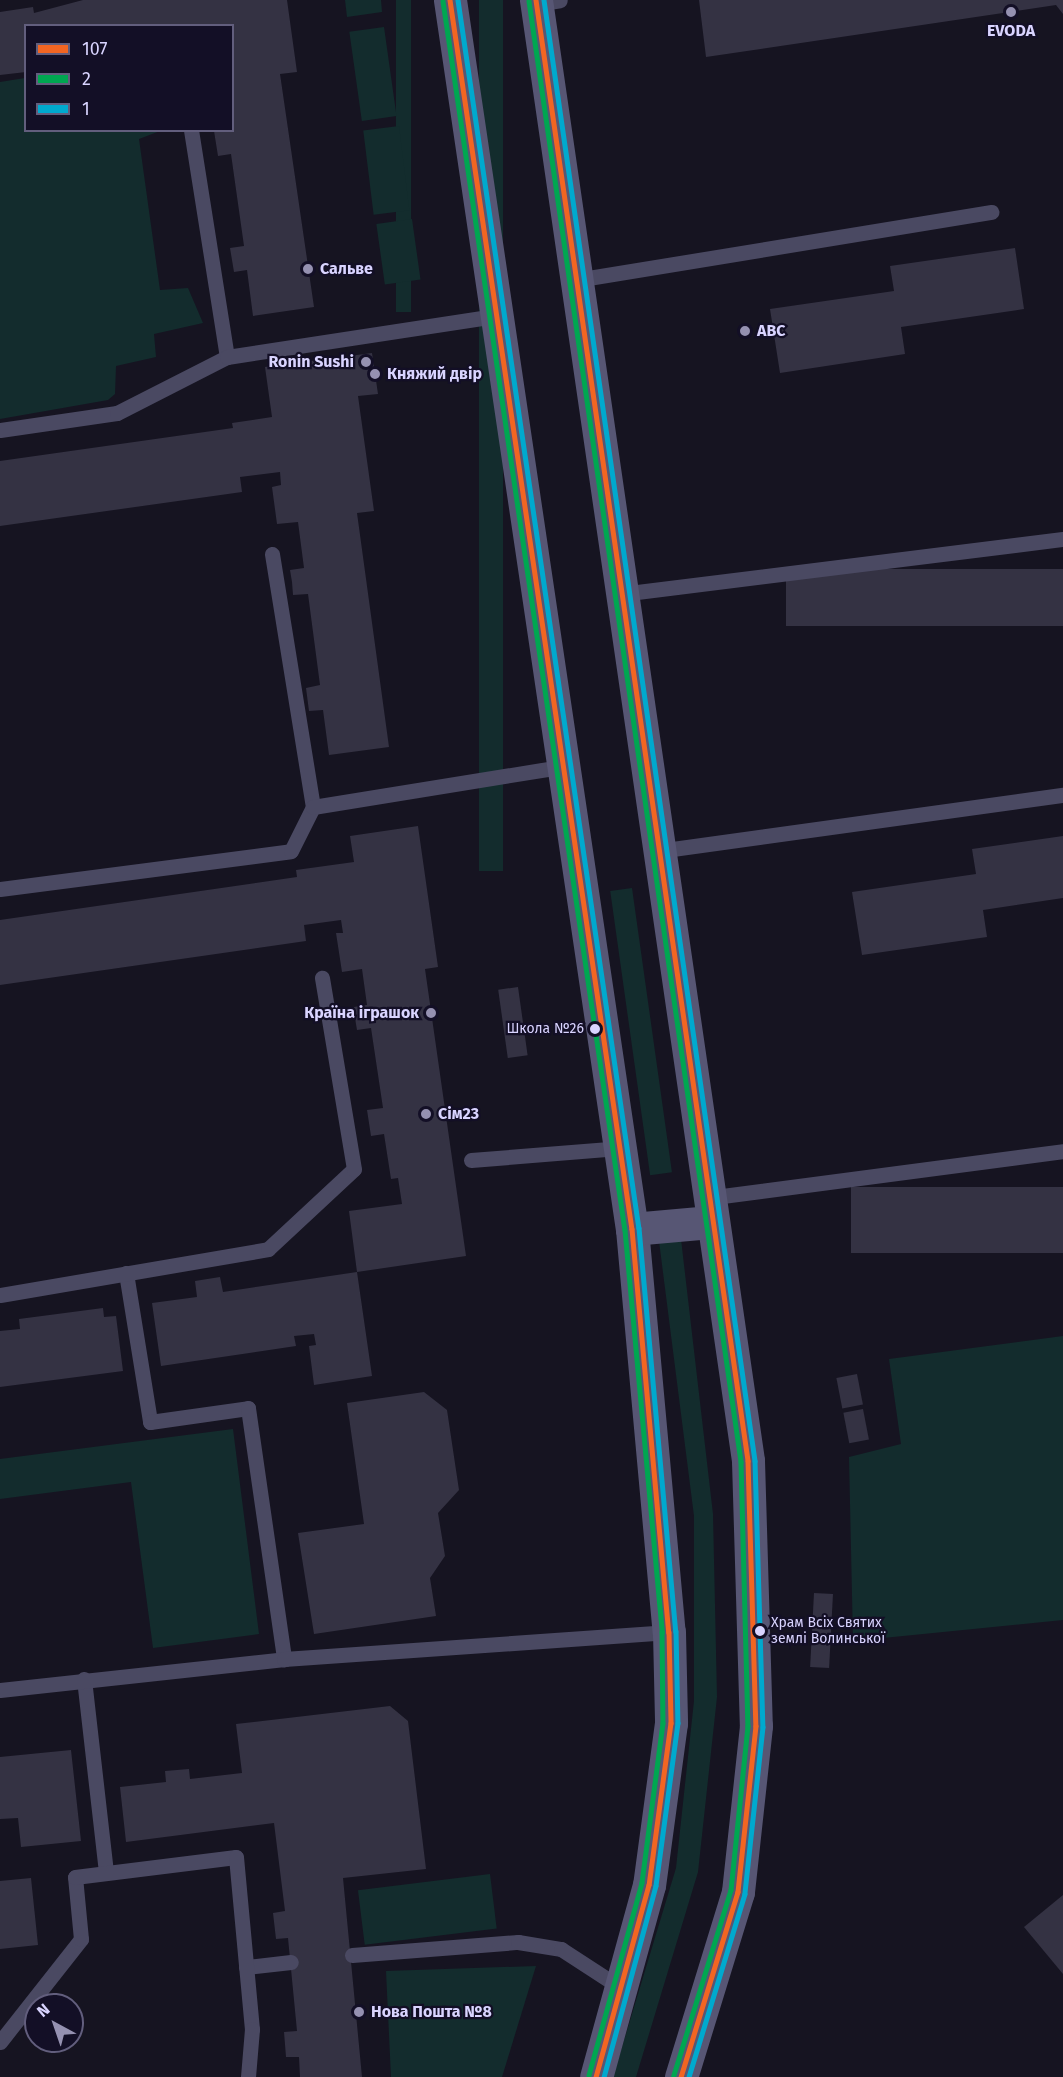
<!DOCTYPE html>
<meta charset="utf-8">
<style>
body{margin:0}
#map{position:relative;width:1063px;height:2077px;overflow:hidden;background:#161421;font-family:"Fira Sans",sans-serif}
div>[style]{position:absolute}
.green>*{inset:0;background:#132c2d;transform-origin:0 0}
.building>*{inset:0;background:#343243;transform-origin:0 0}
.lane>*{height:15px;margin:-7.5px;padding:0 7.5px;transform-origin:7.5px;border-radius:7.5px;background:#4a4962}
.secondary>*{height:33px;margin:-16.5px;padding:0 16.5px;transform-origin:16.5px;border-radius:16.5px;background:#575674}
.bus-1>*{height:4.5px;margin:-2.25px;padding:0 2.25px;transform-origin:2.25px;border-radius:2.25px;background:#f26522}
.bus-2>*{height:4.5px;margin:-2.25px;padding:0 2.25px;transform-origin:2.25px;border-radius:2.25px;background:#00a651}
.bus-3>*{height:4.5px;margin:-2.25px;padding:0 2.25px;transform-origin:2.25px;border-radius:2.25px;background:#00a9ce}
.dots>*{width:16px;height:16px;translate:-50% -50%;box-sizing:border-box;border:3px solid #130f26;border-radius:50%}
span{translate:-50% -50%;white-space:nowrap;text-align:center;line-height:1.15;-webkit-text-stroke:4.5px #130f26;paint-order:stroke}
.bus-label{font-size:14px;color:#d9d4ff}
.right{translate:-100% -50%;text-align:right}
.left{translate:0 -50%;text-align:left}
.poi-label{font-size:16px;color:#d9d4ff;font-weight:700}
.legend{position:absolute;left:24px;top:24px;width:210px;height:108px;box-sizing:border-box;background:#130f26;border:2px solid #625e7d;margin:0;padding:8px 10px;list-style:none;font-size:18px;color:#d9d4ff}
.legend li{display:flex;align-items:center;gap:12px;height:30px}
.legend b{width:30px;border:2px solid #625e7d}
.north{position:absolute;left:24px;top:1993px;width:60px;height:60px;box-sizing:border-box;background:#130f26;border:2px solid #625e7d;border-radius:50%;rotate:320deg;font-size:16px;font-weight:700;line-height:24px;text-align:center;color:#d9d4ff}
.north::after{content:'';display:block;margin:auto;width:21px;height:27px;background:#9591b1;clip-path:polygon(50% 0,100% 100%,50% 72%,0 100%)}
</style>
<div id="map">
<div class="green">
<div style="clip-path:polygon(345px 0,381px 0,382px 12px,347px 17px)"></div>
<div style="left:396px;top:0;width:15px;height:312px"></div>
<div style="left:479px;top:0;width:24px;height:871px"></div>
<div style="left:384px;top:27px;width:90px;height:35px;rotate:82deg"></div>
<div style="clip-path:polygon(25px 78px,26px 130px,160px 131px,139px 139px,160px 290px,188px 288px,203px 323px,154px 334px,156px 357px,116px 366px,115px 394px,108px 400px,0 419px,0 82px)"></div>
<div style="left:399px;top:126px;width:85px;height:36px;rotate:83deg"></div>
<div style="left:412px;top:219px;width:61px;height:36px;rotate:82deg"></div>
<div style="left:632px;top:888px;width:287px;height:22px;rotate:82deg"></div>
<div style="clip-path:polygon(681px 1239px,713px 1514px,717px 1697px,698px 1872px,636px 2077px,613px 2077px,676px 1868px,694px 1701px,694px 1516px,659px 1241px)"></div>
<div style="clip-path:polygon(1063px 1336px,1063px 1620px,853px 1641px,849px 1457px,901px 1444px,889px 1359px)"></div>
<div style="clip-path:polygon(233px 1429px,259px 1634px,153px 1648px,131px 1482px,0 1499px,0 1459px)"></div>
<div style="left:490px;top:1874px;width:55px;height:133px;rotate:83deg"></div>
<div style="clip-path:polygon(536px 1966px,502px 2077px,391px 2077px,386px 1971px)"></div>
</div>
<div class="building">
<div style="clip-path:polygon(83px 0,287px 0,297px 72px,280px 74px,314px 307px,253px 316px,247px 270px,234px 272px,230px 248px,244px 246px,231px 154px,218px 156px,214px 131px,232px 130px,232px 26px,26px 26px,26px 72px,0 75px,0 12px,33px 7px,34px 13px)"></div>
<div style="clip-path:polygon(699px 0,1063px 0,1063px 14px,1056px 5px,706px 57px)"></div>
<div style="clip-path:polygon(1015px 248px,1024px 309px,901px 327px,905px 354px,780px 373px,770px 309px,894px 291px,890px 266px)"></div>
<div style="clip-path:polygon(372px 353px,378px 394px,358px 396px,374px 511px,357px 513px,389px 747px,329px 755px,323px 710px,309px 711px,306px 688px,320px 685px,308px 594px,293px 595px,292px 582px,290px 570px,304px 568px,298px 522px,277px 524px,272px 487px,281px 485px,280px 472px,240px 477px,242px 492px,0 526px,0 461px,233px 428px,232px 423px,272px 417px,265px 367px)"></div>
<div style="left:1063px;top:569px;width:57px;height:277px;rotate:90deg"></div>
<div style="clip-path:polygon(418px 826px,438px 967px,425px 969px,466px 1256px,357px 1272px,349px 1211px,402px 1204px,398px 1178px,391px 1179px,384px 1134px,371px 1136px,367px 1110px,383px 1108px,371px 1028px,357px 1030px,355px 1018px,354px 1007px,367px 1005px,362px 969px,342px 972px,336px 933px,343px 933px,341px 920px,304px 925px,306px 941px,0 985px,0 920px,297px 877px,296px 870px,354px 862px,350px 836px)"></div>
<div style="clip-path:polygon(1063px 836px,1063px 898px,983px 910px,987px 937px,862px 955px,852px 892px,976px 874px,972px 849px)"></div>
<div style="left:518px;top:987px;width:69px;height:20px;rotate:82deg"></div>
<div style="left:1063px;top:1187px;width:66px;height:212px;rotate:90deg"></div>
<div style="clip-path:polygon(357px 1272px,372px 1376px,314px 1385px,309px 1346px,316px 1345px,314px 1334px,294px 1336px,296px 1346px,161px 1366px,152px 1303px,197px 1297px,195px 1281px,220px 1277px,223px 1292px)"></div>
<div style="clip-path:polygon(103px 1308px,104px 1317px,116px 1316px,123px 1371px,0 1387px,0 1331px,20px 1329px,19px 1319px)"></div>
<div style="left:857px;top:1374px;width:31px;height:21px;rotate:79deg"></div>
<div style="clip-path:polygon(424px 1392px,447px 1410px,459px 1490px,438px 1513px,445px 1556px,430px 1578px,436px 1616px,314px 1634px,298px 1533px,364px 1524px,347px 1403px)"></div>
<div style="left:863px;top:1409px;width:31px;height:20px;rotate:79deg"></div>
<div style="left:814px;top:1593px;width:19px;height:74px;rotate:3deg"></div>
<div style="clip-path:polygon(390px 1706px,408px 1721px,426px 1869px,343px 1878px,362px 2077px,300px 2077px,299px 2057px,286px 2057px,284px 2032px,297px 2031px,288px 1938px,276px 1939px,273px 1913px,285px 1911px,274px 1823px,126px 1842px,120px 1787px,166px 1782px,165px 1771px,189px 1769px,190px 1779px,242px 1773px,236px 1724px)"></div>
<div style="clip-path:polygon(71px 1750px,81px 1841px,21px 1847px,18px 1818px,0 1819px,0 1757px)"></div>
<div style="clip-path:polygon(31px 1878px,38px 1945px,0 1949px,0 1881px)"></div>
<div style="clip-path:polygon(1063px 1895px,1063px 1974px,1024px 1927px)"></div>
</div>
<div class="lane">
<div style="left:536px;top:4px;width:24px;rotate:-9deg"></div>
<div style="left:191px;top:130px;width:230px;rotate:81deg"></div>
<div style="left:576px;top:280px;width:421px;rotate:-9.3deg"></div>
<div style="left:0;top:430px;width:118px;rotate:-8.3deg"></div>
<div style="left:117px;top:413px;width:123px;rotate:-27deg"></div>
<div style="left:227px;top:357px;width:271px;rotate:-8.7deg"></div>
<div style="left:272px;top:554px;width:256px;rotate:80.8deg"></div>
<div style="left:621px;top:594px;width:445px;rotate:-7.1deg"></div>
<div style="left:658px;top:851px;width:409px;rotate:-7.9deg"></div>
<div style="left:0;top:889px;width:293px;rotate:-7.4deg"></div>
<div style="left:291px;top:851px;width:49px;rotate:-63.4deg"></div>
<div style="left:313px;top:807px;width:250px;rotate:-9.2deg"></div>
<div style="left:471px;top:1160px;width:148px;rotate:-4.6deg"></div>
<div style="left:707px;top:1198px;width:359px;rotate:-7.5deg"></div>
<div style="left:126px;top:1273px;width:151px;rotate:80.8deg"></div>
<div style="left:150px;top:1422px;width:99px;rotate:-8.1deg"></div>
<div style="left:248px;top:1408px;width:254px;rotate:81.8deg"></div>
<div style="left:0;top:1295px;width:272px;rotate:-9.7deg"></div>
<div style="left:268px;top:1249px;width:117px;rotate:-42.9deg"></div>
<div style="left:354px;top:1169px;width:194px;rotate:-99.5deg"></div>
<div style="left:84px;top:1679px;width:195px;rotate:83.5deg"></div>
<div style="left:0;top:1690px;width:286px;rotate:-6.2deg"></div>
<div style="left:284px;top:1659px;width:386px;rotate:-4deg"></div>
<div style="left:352px;top:1955px;width:167px;rotate:-4.5deg"></div>
<div style="left:518px;top:1942px;width:44px;rotate:9.2deg"></div>
<div style="left:561px;top:1949px;width:72px;rotate:33deg"></div>
<div style="left:246px;top:1967px;width:45px;rotate:-6.3deg"></div>
<div style="left:0;top:2042px;width:131px;rotate:-51.8deg"></div>
<div style="left:81px;top:1939px;width:62px;rotate:-95.5deg"></div>
<div style="left:75px;top:1877px;width:162px;rotate:-7.1deg"></div>
<div style="left:236px;top:1857px;width:173px;rotate:84.7deg"></div>
<div style="left:252px;top:2029px;width:48px;rotate:94.8deg"></div>
</div>
<div class="secondary">
<div style="left:450px;top:0;width:1242px;rotate:81.58deg"></div>
<div style="left:632px;top:1229px;width:405px;rotate:84.8deg"></div>
<div style="left:669px;top:1632px;width:91px;rotate:88.7deg"></div>
<div style="left:671px;top:1723px;width:163px;rotate:97.7deg"></div>
<div style="left:649px;top:1885px;width:199px;rotate:105.4deg"></div>
<div style="left:536px;top:0;width:1476px;rotate:81.74deg"></div>
<div style="left:748px;top:1461px;width:265px;rotate:88.3deg"></div>
<div style="left:756px;top:1726px;width:167px;rotate:96.2deg"></div>
<div style="left:738px;top:1892px;width:194px;rotate:107.1deg"></div>
<div style="left:632px;top:1229px;width:79px;rotate:-5.1deg"></div>
</div>
<div class="bus-1">
<div style="left:450px;top:0;width:1242px;rotate:81.58deg"></div>
<div style="left:632px;top:1229px;width:405px;rotate:84.8deg"></div>
<div style="left:669px;top:1632px;width:91px;rotate:88.7deg"></div>
<div style="left:671px;top:1723px;width:163px;rotate:97.7deg"></div>
<div style="left:649px;top:1885px;width:199px;rotate:105.4deg"></div>
<div style="left:536px;top:0;width:1476px;rotate:81.74deg"></div>
<div style="left:748px;top:1461px;width:265px;rotate:88.3deg"></div>
<div style="left:756px;top:1726px;width:167px;rotate:96.2deg"></div>
<div style="left:738px;top:1892px;width:194px;rotate:107.1deg"></div>
</div>
<div class="bus-2">
<div style="left:443px;top:1px;width:1242px;rotate:81.58deg"></div>
<div style="left:625px;top:1230px;width:404px;rotate:84.7deg"></div>
<div style="left:662px;top:1632px;width:91px;rotate:89.4deg"></div>
<div style="left:663px;top:1723px;width:161px;rotate:97.5deg"></div>
<div style="left:642px;top:1883px;width:199px;rotate:105.4deg"></div>
<div style="left:529px;top:1px;width:1476px;rotate:81.74deg"></div>
<div style="left:741px;top:1462px;width:264px;rotate:88.5deg"></div>
<div style="left:748px;top:1726px;width:165px;rotate:95.9deg"></div>
<div style="left:731px;top:1890px;width:194px;rotate:107.1deg"></div>
</div>
<div class="bus-3">
<div style="left:458px;top:0;width:1241px;rotate:81.62deg"></div>
<div style="left:639px;top:1228px;width:405px;rotate:84.8deg"></div>
<div style="left:676px;top:1631px;width:92px;rotate:88.8deg"></div>
<div style="left:678px;top:1723px;width:164px;rotate:97.7deg"></div>
<div style="left:656px;top:1886px;width:198px;rotate:105.2deg"></div>
<div style="left:544px;top:0;width:1476px;rotate:81.78deg"></div>
<div style="left:755px;top:1461px;width:266px;rotate:88.3deg"></div>
<div style="left:763px;top:1727px;width:168px;rotate:96.2deg"></div>
<div style="left:745px;top:1894px;width:191px;rotate:107deg"></div>
</div>
<div class="dots">
<div style="left:1011px;top:12px;background:#9591b1"></div>
<div style="left:308px;top:269px;background:#9591b1"></div>
<div style="left:745px;top:331px;background:#9591b1"></div>
<div style="left:366px;top:362px;background:#9591b1"></div>
<div style="left:375px;top:374px;background:#9591b1"></div>
<div style="left:431px;top:1013px;background:#9591b1"></div>
<div style="left:595px;top:1029px;background:#d9d4ff"></div>
<div style="left:426px;top:1114px;background:#9591b1"></div>
<div style="left:760px;top:1631px;background:#d9d4ff"></div>
<div style="left:359px;top:2012px;background:#9591b1"></div>
</div>
<div class="bus-label">
<span class="right" style="left:584px;top:1029px">Школа №26</span>
<span class="left" style="left:771px;top:1631px">Храм Всіх Святих<br>землі Волинської</span>
</div>
<div class="poi-label">
<span style="left:1011px;top:31px">EVODA</span>
<span class="left" style="left:320px;top:269px">Сальве</span>
<span class="left" style="left:757px;top:331px">АВС</span>
<span class="right" style="left:354px;top:362px">Ronin Sushi</span>
<span class="left" style="left:387px;top:374px">Княжий двір</span>
<span class="right" style="left:419px;top:1013px">Країна іграшок</span>
<span class="left" style="left:438px;top:1114px">Сім23</span>
<span class="left" style="left:371px;top:2012px">Нова Пошта №8</span>
</div>
<ul class="legend">
<li><b style="height:8px;background:#f26522"></b>107</li>
<li><b style="height:8px;background:#00a651"></b>2</li>
<li><b style="height:8px;background:#00a9ce"></b>1</li>
</ul>
<div class="north">N</div>
</div>
